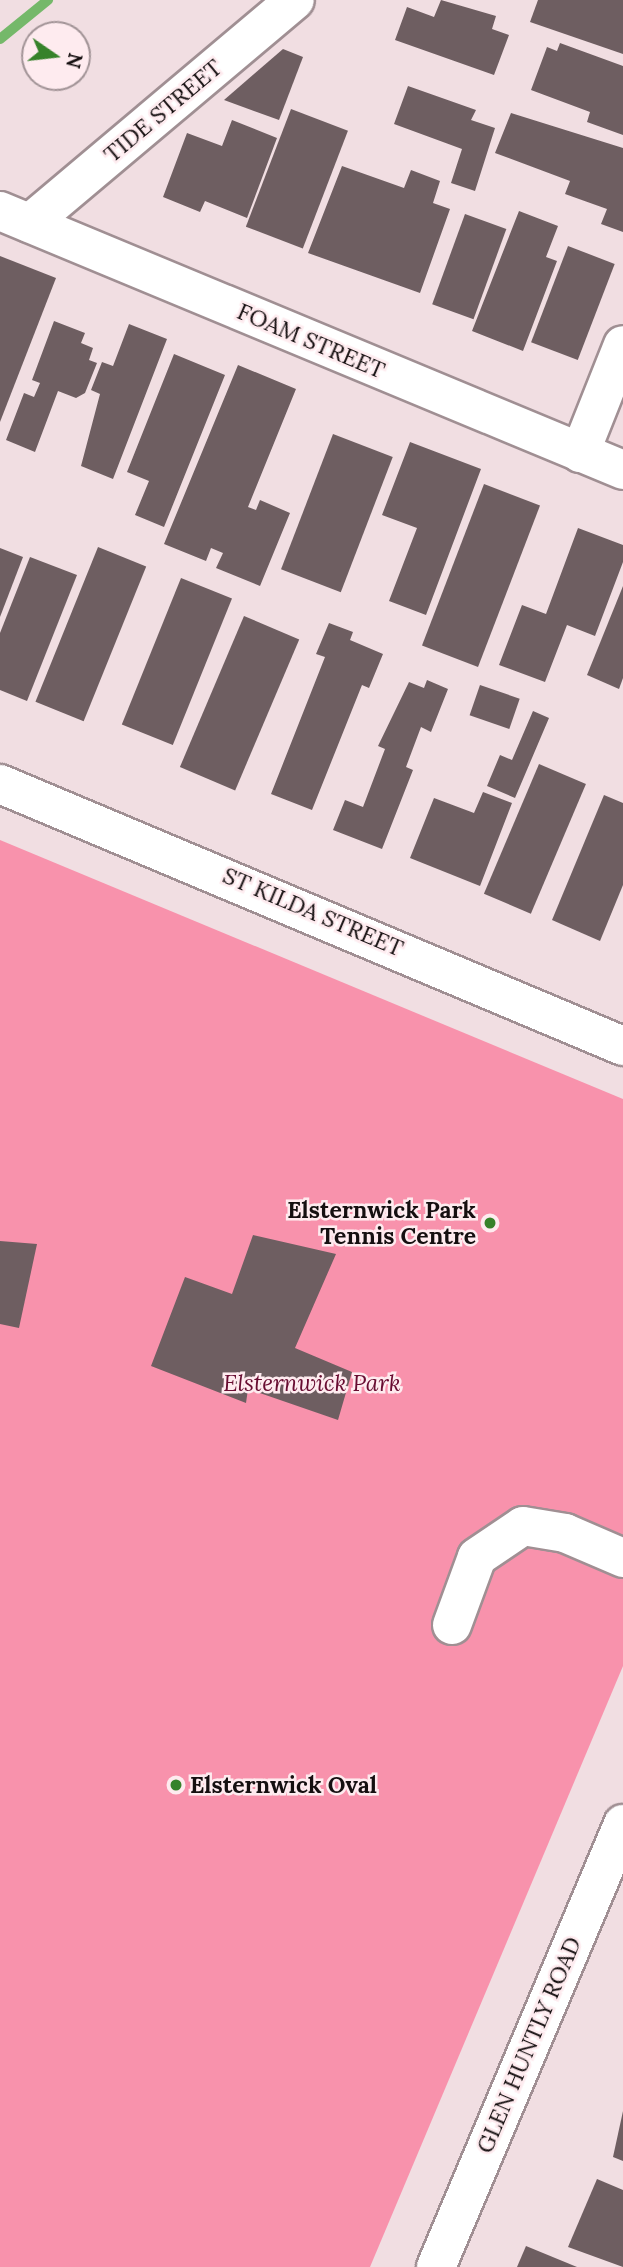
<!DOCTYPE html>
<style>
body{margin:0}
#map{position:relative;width:623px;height:2267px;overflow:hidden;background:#f1dee2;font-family:Lora,serif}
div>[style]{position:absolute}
.green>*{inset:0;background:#f892ac}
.stream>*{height:10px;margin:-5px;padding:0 5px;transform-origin:5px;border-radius:5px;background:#75b86a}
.building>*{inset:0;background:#6e5e61;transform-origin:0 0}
.roads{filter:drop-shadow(2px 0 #a08f93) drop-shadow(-2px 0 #a08f93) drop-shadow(0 2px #a08f93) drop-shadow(0 -2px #a08f93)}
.minor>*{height:38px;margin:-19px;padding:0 19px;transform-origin:19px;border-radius:19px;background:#fff}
.major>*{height:38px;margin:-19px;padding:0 19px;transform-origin:19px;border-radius:19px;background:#fff}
.dots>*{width:19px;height:19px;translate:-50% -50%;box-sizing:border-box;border:4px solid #feebef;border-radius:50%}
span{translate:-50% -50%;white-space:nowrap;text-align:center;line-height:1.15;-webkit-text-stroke:5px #feebef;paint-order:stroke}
.street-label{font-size:23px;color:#150f10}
.poi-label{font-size:23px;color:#150f10;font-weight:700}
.right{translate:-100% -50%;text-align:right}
.left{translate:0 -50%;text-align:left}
.park-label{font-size:23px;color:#680c31;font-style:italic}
.north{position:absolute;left:21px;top:21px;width:70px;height:70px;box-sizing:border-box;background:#feebef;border:2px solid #a19396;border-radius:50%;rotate:104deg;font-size:19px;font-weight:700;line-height:28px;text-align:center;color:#150f10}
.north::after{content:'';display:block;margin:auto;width:24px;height:32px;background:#36822a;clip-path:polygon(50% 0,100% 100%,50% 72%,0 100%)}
</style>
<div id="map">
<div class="green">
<div style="clip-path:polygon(0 840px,623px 1099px,623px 1666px,370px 2267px,0 2267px)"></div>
</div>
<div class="stream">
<div style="left:0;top:39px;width:62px;rotate:-39.1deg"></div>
</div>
<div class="building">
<div style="clip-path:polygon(441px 0,496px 16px,492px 29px,509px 35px,494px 75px,395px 40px,407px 7px,434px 17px)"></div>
<div style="clip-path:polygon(538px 0,623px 0,623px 54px,530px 22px)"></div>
<div style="clip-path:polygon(560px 43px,623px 66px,623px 135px,587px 122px,590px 112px,531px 90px,547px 47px,557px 51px)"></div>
<div style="clip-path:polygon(283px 49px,303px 57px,279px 120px,224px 100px)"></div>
<div style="clip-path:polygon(408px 86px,476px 110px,471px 120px,495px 128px,475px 191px,451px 183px,462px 149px,394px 124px)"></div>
<div style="left:291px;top:109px;width:61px;height:126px;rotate:21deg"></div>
<div style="clip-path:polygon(511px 113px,623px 148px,623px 232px,601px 224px,607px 209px,565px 194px,570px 181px,495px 153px)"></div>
<div style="clip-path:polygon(232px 120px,277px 138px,247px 218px,205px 201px,200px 212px,163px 197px,187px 133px,222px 146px)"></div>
<div style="clip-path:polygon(342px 166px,404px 188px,411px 170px,440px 181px,433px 203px,450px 209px,420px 293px,308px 253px)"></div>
<div style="clip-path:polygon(519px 211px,558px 226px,546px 257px,557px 261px,523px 351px,472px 331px)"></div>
<div style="left:465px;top:214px;width:44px;height:96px;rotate:20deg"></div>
<div style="left:568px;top:246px;width:50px;height:103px;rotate:21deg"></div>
<div style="clip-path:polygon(0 256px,56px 278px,0 422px)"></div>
<div style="clip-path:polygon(54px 321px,85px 333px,81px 343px,93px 348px,89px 360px,97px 363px,85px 393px,76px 398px,58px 391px,35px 452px,6px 440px,24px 393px,34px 397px,40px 383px,32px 380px)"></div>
<div style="clip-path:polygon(129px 324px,167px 339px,113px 479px,81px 466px,100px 394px,91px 390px,102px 362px,113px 366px)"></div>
<div style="clip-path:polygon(174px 354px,225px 375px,164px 527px,135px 515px,149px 481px,127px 472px)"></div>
<div style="clip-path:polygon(238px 365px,296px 389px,248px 507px,256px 510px,260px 500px,290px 513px,260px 586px,216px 568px,223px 553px,211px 548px,206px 561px,164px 544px)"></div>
<div style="left:333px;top:434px;width:64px;height:145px;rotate:21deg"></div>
<div style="clip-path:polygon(410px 442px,481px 469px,426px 615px,389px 601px,417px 528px,382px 515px)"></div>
<div style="left:484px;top:484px;width:60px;height:173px;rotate:21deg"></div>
<div style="clip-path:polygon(578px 528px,623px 545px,623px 562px,595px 636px,567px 625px,545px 682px,499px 665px,522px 605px,546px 614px)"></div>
<div style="left:98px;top:547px;width:52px;height:167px;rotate:22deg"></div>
<div style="clip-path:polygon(0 548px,23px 557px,0 617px)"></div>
<div style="clip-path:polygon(30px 557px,77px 575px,27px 701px,0 690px,0 633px)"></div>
<div style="left:181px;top:578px;width:55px;height:158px;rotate:22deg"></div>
<div style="clip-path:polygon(623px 586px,623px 678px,619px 689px,587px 675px)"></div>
<div style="left:244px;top:616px;width:60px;height:164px;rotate:23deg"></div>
<div style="clip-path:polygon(329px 623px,353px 632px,350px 640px,383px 654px,369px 688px,362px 685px,312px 810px,271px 794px,325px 657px,316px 654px)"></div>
<div style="clip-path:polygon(427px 680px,448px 689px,431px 732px,421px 727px,406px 767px,413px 770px,382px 849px,333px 830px,345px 800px,363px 807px,385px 749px,378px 746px,409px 682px,424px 688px)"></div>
<div style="left:480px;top:685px;width:42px;height:32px;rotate:19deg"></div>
<div style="clip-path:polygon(533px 711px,549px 718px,515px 798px,487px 786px,500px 755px,512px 760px)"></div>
<div style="left:539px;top:764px;width:51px;height:141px;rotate:23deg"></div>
<div style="clip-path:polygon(483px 792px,512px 803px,480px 886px,410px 858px,434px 798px,474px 813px)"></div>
<div style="clip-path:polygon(604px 795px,623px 803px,623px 885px,600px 941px,552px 920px)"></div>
<div style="clip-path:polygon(253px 1235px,336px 1254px,295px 1348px,352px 1372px,338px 1420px,248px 1389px,246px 1403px,151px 1366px,185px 1277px,232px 1294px)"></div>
<div style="clip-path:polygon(0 1241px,37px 1244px,19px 1328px,0 1324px)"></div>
<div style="clip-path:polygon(623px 2111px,623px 2161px,613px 2157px)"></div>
<div style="clip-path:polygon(597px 2179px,623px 2190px,623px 2267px,568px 2247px)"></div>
<div style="clip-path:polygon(526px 2246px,577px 2267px,517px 2267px)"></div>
</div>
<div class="roads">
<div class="minor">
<div style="left:0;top:211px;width:675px;rotate:22.57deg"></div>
<div style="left:30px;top:223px;width:346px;rotate:-40.1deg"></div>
<div style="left:580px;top:453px;width:116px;rotate:-68.3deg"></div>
<div style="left:452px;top:1625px;width:72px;rotate:-69.8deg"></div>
<div style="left:477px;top:1557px;width:55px;rotate:-34deg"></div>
<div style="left:523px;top:1526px;width:43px;rotate:9.5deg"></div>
<div style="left:565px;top:1533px;width:63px;rotate:23.3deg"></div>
</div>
<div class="major">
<div style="left:0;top:784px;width:676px;rotate:22.81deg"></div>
<div style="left:436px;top:2267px;width:481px;rotate:-67.1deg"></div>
</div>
</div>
<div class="dots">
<div style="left:490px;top:1223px;background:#36822a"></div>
<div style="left:176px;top:1785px;background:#36822a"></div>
</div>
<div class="street-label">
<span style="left:163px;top:111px;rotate:-40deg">TIDE STREET</span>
<span style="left:311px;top:341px;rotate:23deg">FOAM STREET</span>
<span style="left:313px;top:912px;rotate:23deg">ST KILDA STREET</span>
<span style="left:529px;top:2045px;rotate:-67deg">GLEN HUNTLY ROAD</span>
</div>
<div class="poi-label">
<span class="right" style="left:476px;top:1223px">Elsternwick Park<br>Tennis Centre</span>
<span class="left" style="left:190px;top:1785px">Elsternwick Oval</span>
</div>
<div class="park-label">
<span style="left:312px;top:1383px">Elsternwick Park</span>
</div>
<div class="north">N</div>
</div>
